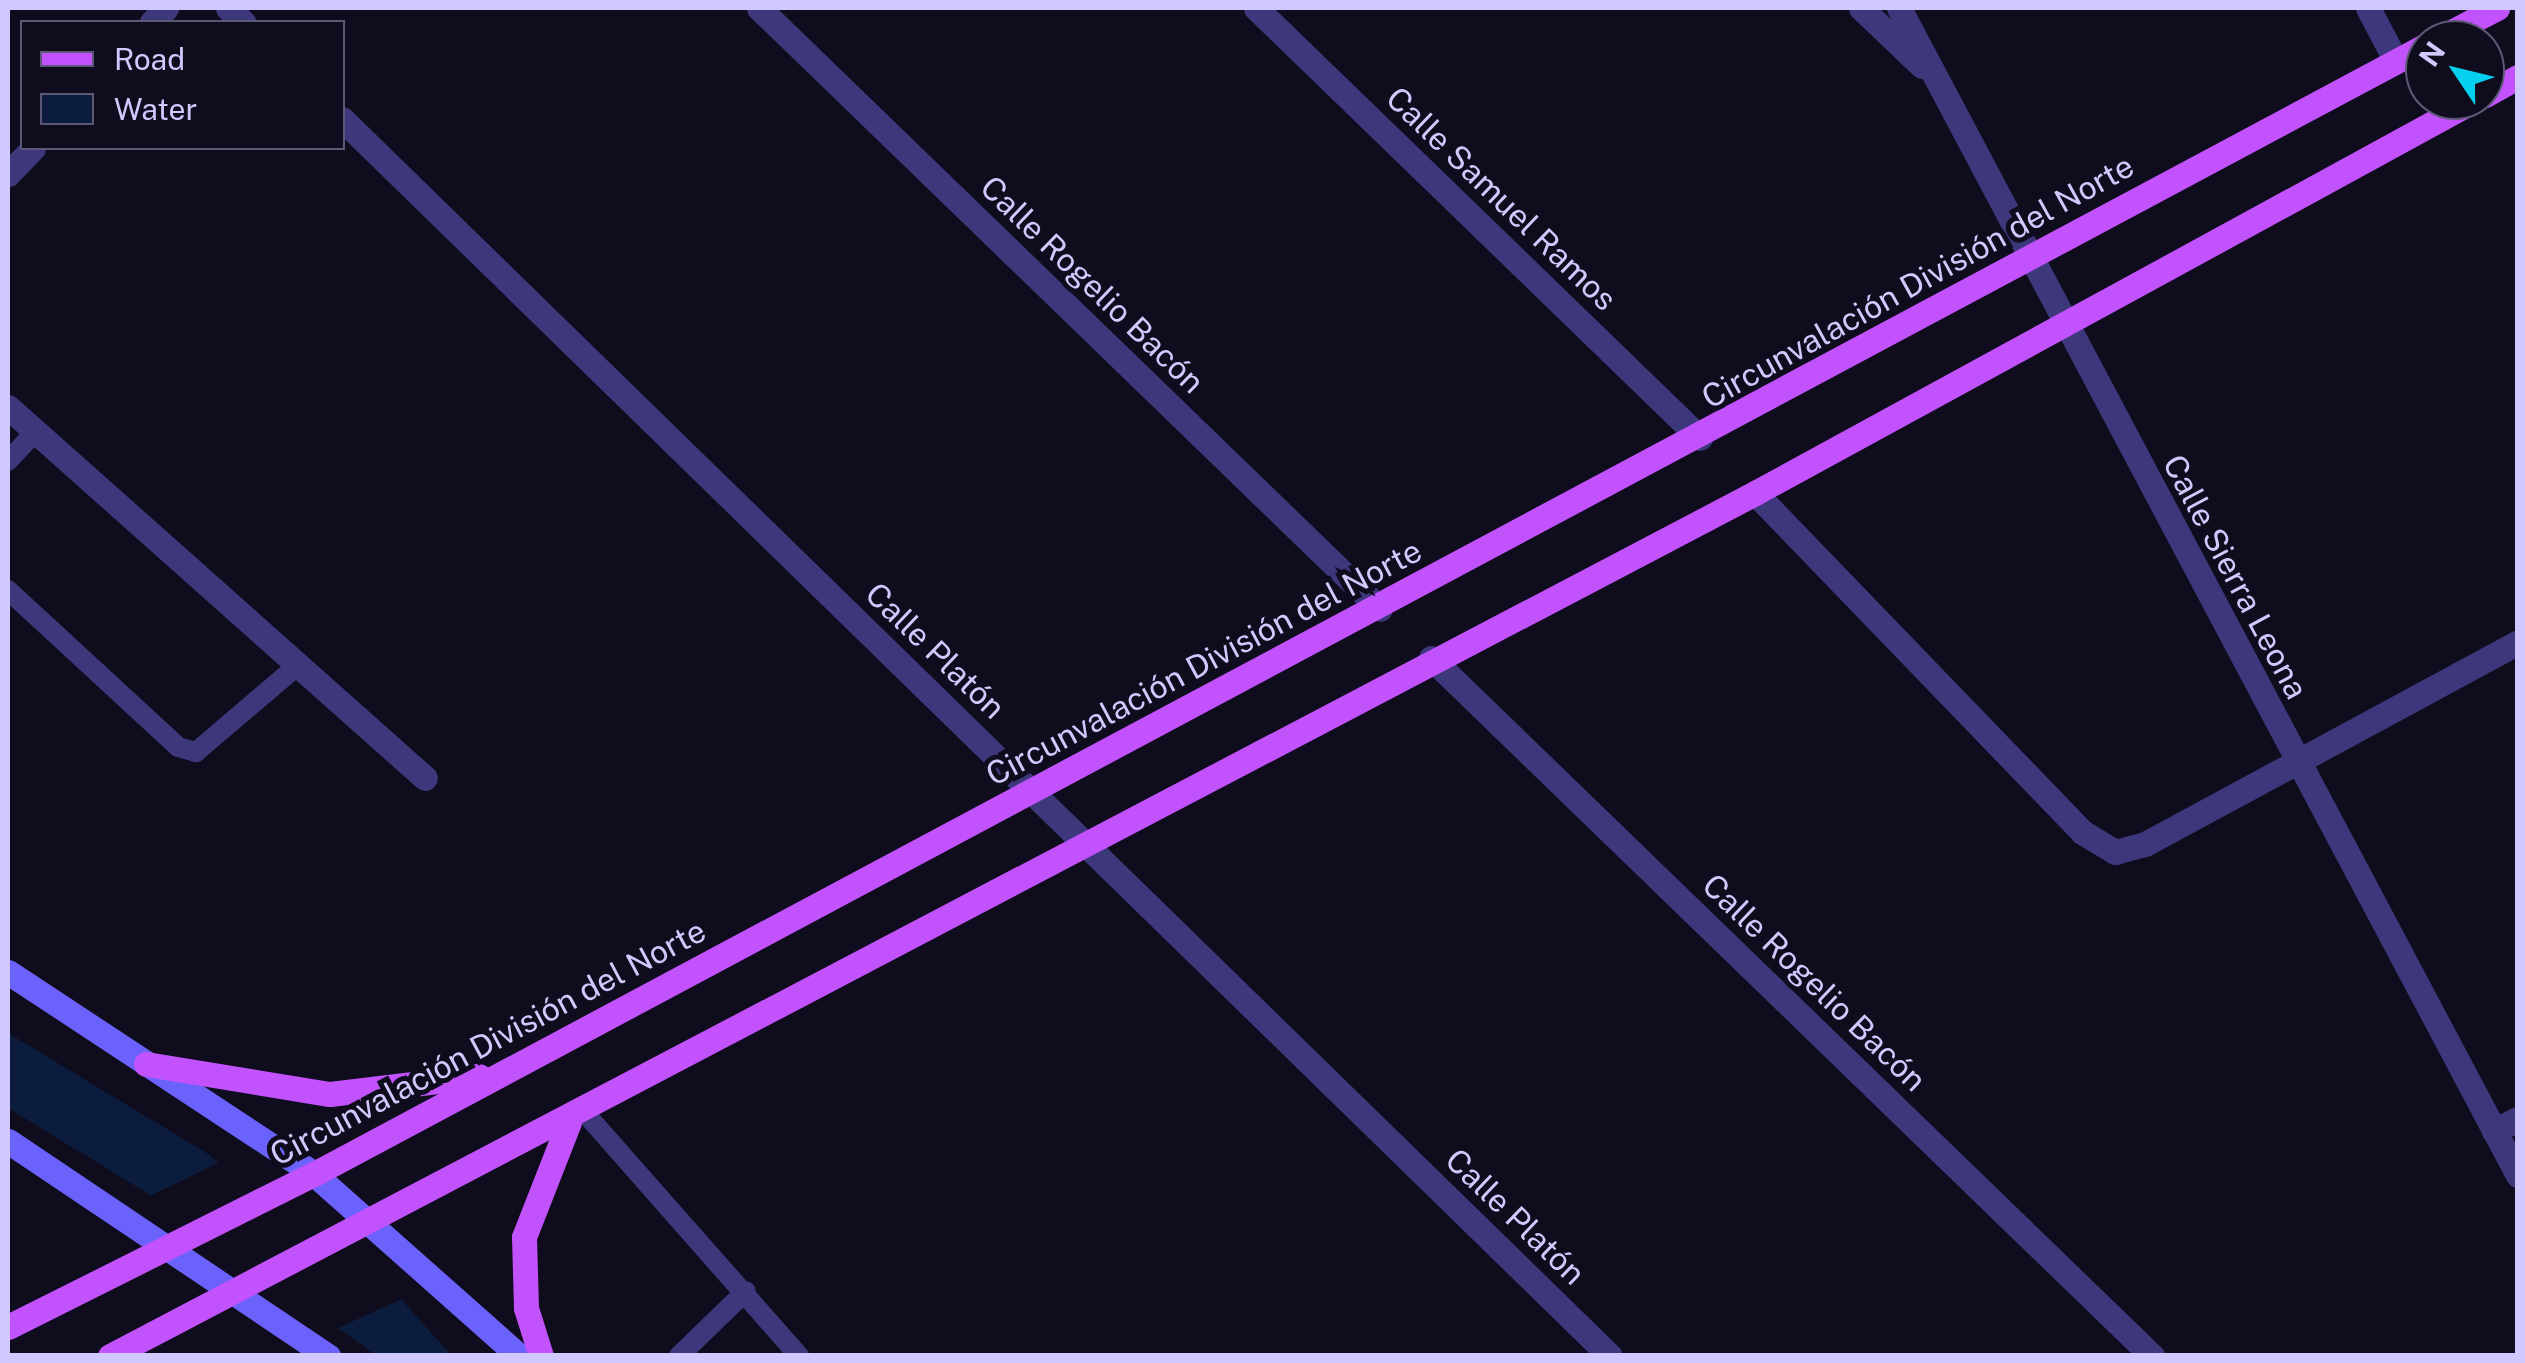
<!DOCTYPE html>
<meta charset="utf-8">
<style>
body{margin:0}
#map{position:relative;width:2525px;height:1363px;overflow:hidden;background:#0f0c1d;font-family:"Public Sans",sans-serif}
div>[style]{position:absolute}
.water>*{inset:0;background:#0b1c3d}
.pier>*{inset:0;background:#0f0c1d}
.lane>*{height:20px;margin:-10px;padding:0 10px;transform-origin:10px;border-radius:10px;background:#3c387b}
.street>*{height:25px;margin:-12.5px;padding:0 12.5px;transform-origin:12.5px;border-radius:12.5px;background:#3c387b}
.secondary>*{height:25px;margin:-12.5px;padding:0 12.5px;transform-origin:12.5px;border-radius:12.5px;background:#6b62fc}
.primary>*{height:25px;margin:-12.5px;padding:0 12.5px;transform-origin:12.5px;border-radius:12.5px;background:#c252fc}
span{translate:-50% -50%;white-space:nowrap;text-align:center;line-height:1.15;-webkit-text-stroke:10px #0f0c1d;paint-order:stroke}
.street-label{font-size:32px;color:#d1c9fe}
.frame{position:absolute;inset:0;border:10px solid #d1c9fe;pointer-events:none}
.legend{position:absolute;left:20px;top:20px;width:325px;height:130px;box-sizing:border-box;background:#0f0c1d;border:2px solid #5d5877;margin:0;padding:12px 18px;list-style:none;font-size:30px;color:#d1c9fe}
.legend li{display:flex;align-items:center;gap:20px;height:50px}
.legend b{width:50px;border:2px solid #5d5877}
.north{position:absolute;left:2405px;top:20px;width:100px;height:100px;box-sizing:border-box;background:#0f0c1d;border:2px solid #5d5877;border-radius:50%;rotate:305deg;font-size:28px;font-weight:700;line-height:40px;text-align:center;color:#d1c9fe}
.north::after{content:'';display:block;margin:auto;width:35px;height:45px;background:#04cfef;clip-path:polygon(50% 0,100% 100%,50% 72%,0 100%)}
</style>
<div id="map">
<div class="water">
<div style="clip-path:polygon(8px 1033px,205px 1152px,401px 1299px,451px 1355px,376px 1355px,147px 1193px,8px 1108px)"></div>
</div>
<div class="pier">
<div style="clip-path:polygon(224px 1160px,406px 1297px,338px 1328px,146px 1198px)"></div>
</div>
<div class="lane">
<div style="left:8px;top:461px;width:41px;rotate:-47deg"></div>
<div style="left:8px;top:590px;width:231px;rotate:42.7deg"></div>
<div style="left:178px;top:747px;width:19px;rotate:16deg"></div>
<div style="left:196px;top:752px;width:131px;rotate:-40.4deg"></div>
<div style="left:585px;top:1113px;width:324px;rotate:48.6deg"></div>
<div style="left:679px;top:1356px;width:93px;rotate:-44.1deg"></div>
</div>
<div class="street">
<div style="left:228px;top:8px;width:21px;rotate:43deg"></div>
<div style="left:759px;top:8px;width:864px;rotate:44.06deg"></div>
<div style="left:1256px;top:8px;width:618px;rotate:44.08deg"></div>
<div style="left:1861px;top:8px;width:84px;rotate:43.6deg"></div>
<div style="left:1899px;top:8px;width:1321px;rotate:62.06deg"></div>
<div style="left:2368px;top:8px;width:60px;rotate:62.2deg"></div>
<div style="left:152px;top:22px;width:20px;rotate:-45deg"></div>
<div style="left:342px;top:119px;width:1771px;rotate:44.29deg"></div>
<div style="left:8px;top:174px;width:36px;rotate:-46deg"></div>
<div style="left:8px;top:407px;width:558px;rotate:41.66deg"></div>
<div style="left:1755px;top:493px;width:471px;rotate:46deg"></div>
<div style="left:2082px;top:832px;width:39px;rotate:31deg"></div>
<div style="left:2115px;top:852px;width:31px;rotate:-15deg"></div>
<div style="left:2145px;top:844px;width:424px;rotate:-28.4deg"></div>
<div style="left:1431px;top:658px;width:1004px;rotate:44.07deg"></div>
<div style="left:2494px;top:1131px;width:27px;rotate:-27deg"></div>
</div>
<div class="secondary">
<div style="left:8px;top:972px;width:367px;rotate:33.4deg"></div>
<div style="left:314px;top:1174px;width:274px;rotate:41.6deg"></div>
<div style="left:8px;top:1141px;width:386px;rotate:33.9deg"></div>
</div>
<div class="primary">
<div style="left:2436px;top:40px;width:69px;rotate:-27.7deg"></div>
<div style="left:2485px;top:95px;width:38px;rotate:-29deg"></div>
<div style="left:146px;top:1064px;width:186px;rotate:9.3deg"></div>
<div style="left:330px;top:1094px;width:150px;rotate:-6.9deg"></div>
<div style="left:8px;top:1327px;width:342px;rotate:-26.6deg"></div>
<div style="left:314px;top:1174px;width:2393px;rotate:-28.12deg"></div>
<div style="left:110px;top:1356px;width:1858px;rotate:-27.68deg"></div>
<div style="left:1755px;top:493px;width:820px;rotate:-28.63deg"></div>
<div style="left:541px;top:1356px;width:50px;rotate:-107.4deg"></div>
<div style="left:526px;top:1308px;width:71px;rotate:-91.6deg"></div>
<div style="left:524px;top:1237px;width:123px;rotate:-68.6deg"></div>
</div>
<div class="street-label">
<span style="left:1501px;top:199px;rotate:44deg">Calle Samuel Ramos</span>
<span style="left:1918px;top:282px;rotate:-29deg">Circunvalación División del Norte</span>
<span style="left:1092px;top:285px;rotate:44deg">Calle Rogelio Bacón</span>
<span style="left:2235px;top:577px;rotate:62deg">Calle Sierra Leona</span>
<span style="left:935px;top:651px;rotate:44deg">Calle Platón</span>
<span style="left:1204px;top:663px;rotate:-28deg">Circunvalación División del Norte</span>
<span style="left:1814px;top:983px;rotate:44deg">Calle Rogelio Bacón</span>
<span style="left:488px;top:1043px;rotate:-28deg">Circunvalación División del Norte</span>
<span style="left:1515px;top:1217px;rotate:44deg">Calle Platón</span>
</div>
<div class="frame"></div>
<ul class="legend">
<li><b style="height:12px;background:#c252fc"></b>Road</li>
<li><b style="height:28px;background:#0b1c3d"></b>Water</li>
</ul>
<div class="north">N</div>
</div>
